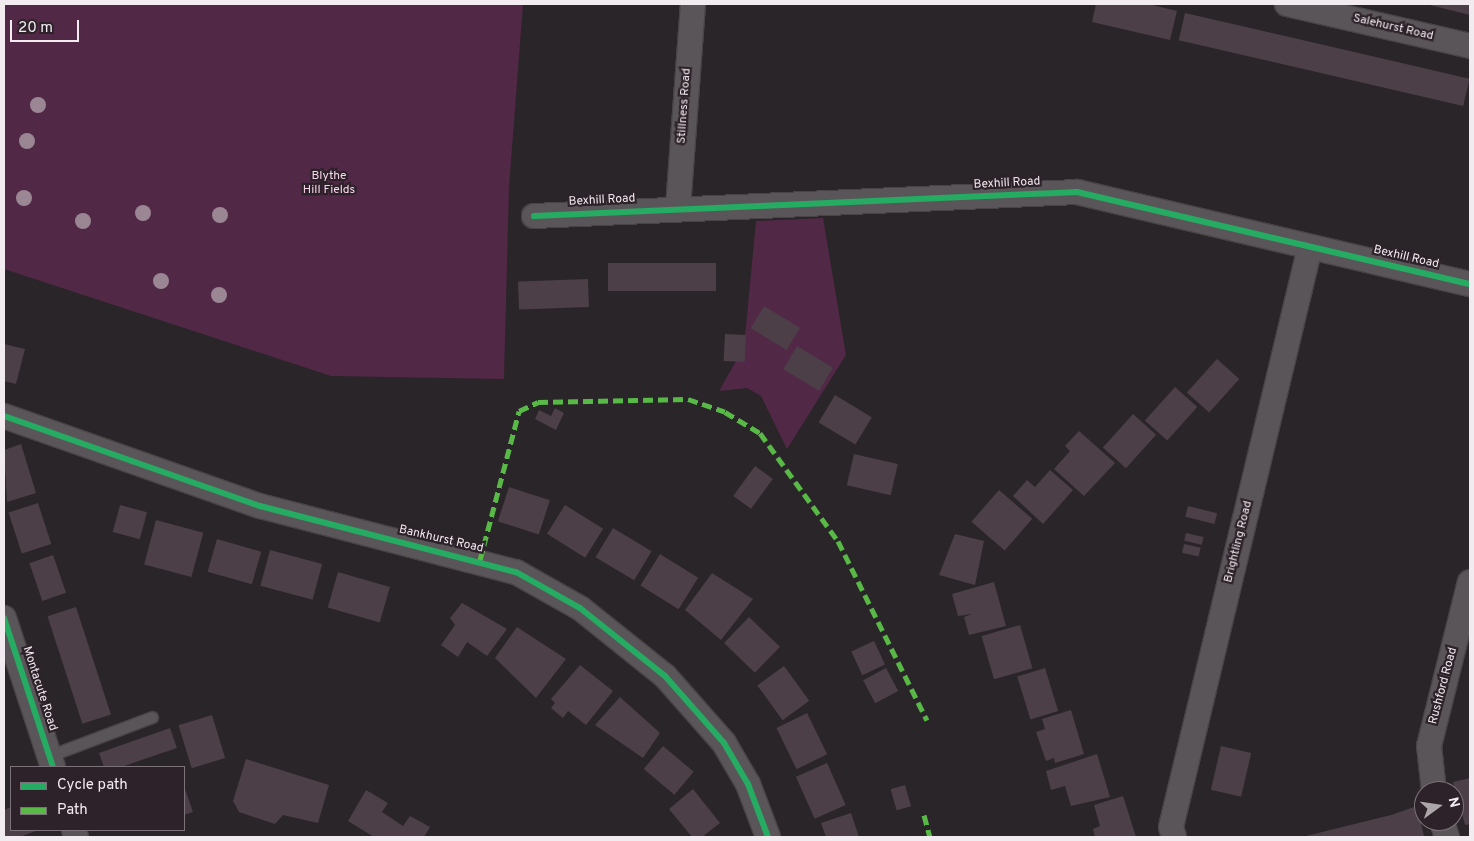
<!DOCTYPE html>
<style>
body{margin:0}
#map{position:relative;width:1474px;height:841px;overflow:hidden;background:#2a2528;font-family:Overpass,sans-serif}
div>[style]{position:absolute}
.green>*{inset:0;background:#512846}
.building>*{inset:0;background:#4c3f48;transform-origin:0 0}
.roads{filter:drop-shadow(1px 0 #484346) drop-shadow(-1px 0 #484346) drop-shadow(0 1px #484346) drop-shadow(0 -1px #484346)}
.lane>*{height:11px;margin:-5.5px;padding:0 5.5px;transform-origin:5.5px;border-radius:5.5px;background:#5a5558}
.street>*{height:24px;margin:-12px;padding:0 12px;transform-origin:12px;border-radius:12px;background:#5a5558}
.quiet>*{height:5px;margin-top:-2.5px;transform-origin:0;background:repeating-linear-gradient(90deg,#58b947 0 10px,transparent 0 15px)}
.cycleway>*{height:6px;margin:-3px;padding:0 3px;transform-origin:3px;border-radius:3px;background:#26ab63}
.trees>*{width:16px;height:16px;margin:-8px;border-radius:50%;background:#9b8694}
span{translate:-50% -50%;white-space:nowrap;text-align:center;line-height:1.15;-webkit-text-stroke:4.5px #2d2229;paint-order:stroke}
.street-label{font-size:12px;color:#f2ebf0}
.park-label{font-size:12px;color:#f8d5ec}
.frame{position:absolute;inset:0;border:5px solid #f2ebf0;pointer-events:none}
.legend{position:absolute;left:10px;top:766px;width:175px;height:65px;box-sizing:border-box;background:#2d2229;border:1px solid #7c7279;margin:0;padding:6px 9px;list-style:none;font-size:15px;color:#f2ebf0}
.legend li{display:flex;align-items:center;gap:10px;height:25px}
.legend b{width:25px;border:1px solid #7c7279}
.north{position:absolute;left:1414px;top:781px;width:50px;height:50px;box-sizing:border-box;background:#2d2229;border:1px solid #7c7279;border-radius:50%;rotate:76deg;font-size:14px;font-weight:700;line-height:20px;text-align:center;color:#f2ebf0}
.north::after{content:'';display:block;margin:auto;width:18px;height:22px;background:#aca6aa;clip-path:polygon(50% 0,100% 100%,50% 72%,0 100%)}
.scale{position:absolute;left:10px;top:20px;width:69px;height:22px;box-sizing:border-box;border:2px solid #f2ebf0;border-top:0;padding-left:6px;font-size:15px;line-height:18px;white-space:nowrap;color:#f2ebf0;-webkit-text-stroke:4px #2d2229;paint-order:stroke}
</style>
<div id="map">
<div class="green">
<div style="clip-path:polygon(4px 4px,523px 4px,509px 187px,504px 379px,331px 376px,4px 269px)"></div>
<div style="clip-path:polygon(823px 218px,846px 355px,787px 449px,761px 396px,747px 388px,719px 391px,744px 347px,756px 221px)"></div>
</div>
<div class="building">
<div style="clip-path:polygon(1096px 4px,1148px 4px,1177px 11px,1170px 40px,1092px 22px)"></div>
<div style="clip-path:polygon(1426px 4px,1470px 4px,1470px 15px)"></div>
<div style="left:1185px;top:13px;width:292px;height:28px;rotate:13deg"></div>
<div style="left:716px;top:263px;width:28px;height:108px;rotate:90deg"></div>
<div style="left:588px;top:279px;width:28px;height:70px;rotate:88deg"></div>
<div style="left:764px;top:306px;width:42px;height:26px;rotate:31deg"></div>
<div style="left:725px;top:334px;width:21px;height:27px;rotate:3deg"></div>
<div style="clip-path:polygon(4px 344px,25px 349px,16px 384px,4px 381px)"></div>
<div style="left:797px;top:346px;width:42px;height:27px;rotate:31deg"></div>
<div style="left:1217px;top:359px;width:30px;height:45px;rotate:42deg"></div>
<div style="left:1175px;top:387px;width:30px;height:45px;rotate:42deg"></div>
<div style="left:835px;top:395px;width:43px;height:32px;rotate:31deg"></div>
<div style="clip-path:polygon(555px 408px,564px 413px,556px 430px,535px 419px,539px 410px,551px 416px)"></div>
<div style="left:1133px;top:414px;width:31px;height:45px;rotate:42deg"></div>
<div style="clip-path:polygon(1079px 431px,1115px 463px,1084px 496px,1054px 469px,1070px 451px,1065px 446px)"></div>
<div style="clip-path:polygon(21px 444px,36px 493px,7px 502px,4px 450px)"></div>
<div style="left:854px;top:454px;width:45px;height:32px;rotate:13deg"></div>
<div style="left:755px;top:466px;width:22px;height:37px;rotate:36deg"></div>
<div style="clip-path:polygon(1050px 470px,1073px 490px,1043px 524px,1013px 496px,1027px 480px,1035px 487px)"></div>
<div style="left:509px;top:487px;width:43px;height:36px;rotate:18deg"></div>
<div style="left:999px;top:490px;width:44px;height:42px;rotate:41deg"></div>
<div style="left:38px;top:503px;width:43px;height:31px;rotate:72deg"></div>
<div style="left:120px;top:505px;width:28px;height:28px;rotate:15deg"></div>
<div style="left:565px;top:505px;width:45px;height:34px;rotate:32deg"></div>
<div style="left:1188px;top:506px;width:30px;height:11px;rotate:14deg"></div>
<div style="left:156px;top:520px;width:49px;height:46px;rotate:15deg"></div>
<div style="left:613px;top:528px;width:45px;height:34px;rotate:31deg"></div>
<div style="left:1186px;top:533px;width:18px;height:8px;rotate:13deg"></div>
<div style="clip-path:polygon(955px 534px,984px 541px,975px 585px,939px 575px)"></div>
<div style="left:217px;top:539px;width:46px;height:34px;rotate:16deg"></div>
<div style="left:1184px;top:544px;width:17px;height:9px;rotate:13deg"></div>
<div style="left:270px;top:550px;width:54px;height:37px;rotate:15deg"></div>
<div style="left:660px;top:554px;width:45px;height:37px;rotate:32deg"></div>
<div style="left:53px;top:555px;width:40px;height:25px;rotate:71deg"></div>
<div style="left:338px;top:572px;width:54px;height:37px;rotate:16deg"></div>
<div style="clip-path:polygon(712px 573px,753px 599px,721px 640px,685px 610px)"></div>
<div style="clip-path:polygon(994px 582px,1006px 626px,969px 635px,964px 617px,972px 614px,958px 616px,952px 594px)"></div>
<div style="clip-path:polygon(462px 603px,507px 629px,487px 656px,467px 642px,458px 657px,441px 645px,455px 625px,450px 618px)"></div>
<div style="left:76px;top:607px;width:113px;height:30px;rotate:72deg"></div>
<div style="left:749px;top:617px;width:43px;height:36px;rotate:44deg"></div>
<div style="left:1020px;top:625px;width:45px;height:40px;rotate:74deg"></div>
<div style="clip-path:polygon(517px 627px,566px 659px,536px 698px,495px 658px)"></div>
<div style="left:874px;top:641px;width:26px;height:25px;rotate:65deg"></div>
<div style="clip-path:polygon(580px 665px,613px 691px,586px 725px,568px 711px,563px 718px,551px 708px,555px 703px,551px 699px)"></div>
<div style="left:784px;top:666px;width:43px;height:33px;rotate:54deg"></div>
<div style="left:886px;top:668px;width:26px;height:26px;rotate:62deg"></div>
<div style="left:1045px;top:668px;width:45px;height:29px;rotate:73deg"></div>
<div style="clip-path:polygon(620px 697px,660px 733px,643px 758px,595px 725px)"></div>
<div style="clip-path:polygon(1071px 710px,1084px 754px,1055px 763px,1054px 758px,1046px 761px,1036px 732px,1045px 729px,1042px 719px)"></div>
<div style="left:807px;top:713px;width:46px;height:34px;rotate:64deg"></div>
<div style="left:212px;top:715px;width:45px;height:35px;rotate:73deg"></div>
<div style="clip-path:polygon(170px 728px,177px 748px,121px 767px,104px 767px,99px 753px)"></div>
<div style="left:663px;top:746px;width:40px;height:30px;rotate:40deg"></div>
<div style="left:1221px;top:746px;width:31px;height:45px;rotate:13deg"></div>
<div style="clip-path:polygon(1097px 754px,1110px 797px,1071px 806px,1065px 786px,1051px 790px,1046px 771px)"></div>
<div style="clip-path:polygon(246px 759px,329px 785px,318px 823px,283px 815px,275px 824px,239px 812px,233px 801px)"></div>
<div style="left:827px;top:763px;width:46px;height:34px;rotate:66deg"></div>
<div style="clip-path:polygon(1470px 778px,1470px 824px,1465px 825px,1453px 782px)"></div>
<div style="left:905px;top:785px;width:22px;height:15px;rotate:74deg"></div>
<div style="clip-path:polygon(184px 786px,193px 812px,184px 815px)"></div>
<div style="clip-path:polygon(693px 789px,720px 823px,702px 837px,692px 837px,669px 809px)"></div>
<div style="clip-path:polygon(366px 790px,388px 803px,382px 812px,403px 826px,410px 816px,430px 827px,424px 837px,374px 837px,348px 821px)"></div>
<div style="clip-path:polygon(1123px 796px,1136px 837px,1095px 837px,1093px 829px,1100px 826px,1094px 805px)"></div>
<div style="clip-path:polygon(1417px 806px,1424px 836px,1302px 837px,1391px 815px)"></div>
<div style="clip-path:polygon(11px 807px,11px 830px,38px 830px,20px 837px,4px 837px,4px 810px)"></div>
<div style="clip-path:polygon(851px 813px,859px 837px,826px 837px,821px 823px)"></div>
</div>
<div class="roads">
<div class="lane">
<div style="left:49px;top:756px;width:110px;rotate:-20.7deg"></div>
</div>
<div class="street">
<div style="left:1287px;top:4px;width:188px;rotate:12.9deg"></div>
<div style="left:678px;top:208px;width:205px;rotate:-85.8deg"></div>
<div style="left:534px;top:216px;width:544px;rotate:-2.53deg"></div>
<div style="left:1077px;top:192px;width:404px;rotate:13.2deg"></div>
<div style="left:4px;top:416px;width:271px;rotate:19.4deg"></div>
<div style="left:260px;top:506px;width:264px;rotate:14.5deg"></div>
<div style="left:516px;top:572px;width:73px;rotate:29.4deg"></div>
<div style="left:580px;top:608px;width:109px;rotate:38.7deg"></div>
<div style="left:665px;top:676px;width:89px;rotate:48.6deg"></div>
<div style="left:724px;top:743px;width:48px;rotate:59.7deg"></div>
<div style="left:748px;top:784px;width:57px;rotate:69.3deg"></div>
<div style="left:4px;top:618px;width:157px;rotate:71.8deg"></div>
<div style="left:1434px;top:791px;width:45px;rotate:-96.3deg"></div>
<div style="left:1429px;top:746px;width:169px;rotate:-76deg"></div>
<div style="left:1442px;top:821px;width:17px;rotate:73deg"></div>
<div style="left:74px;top:830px;width:7px;rotate:74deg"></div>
<div style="left:1174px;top:837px;width:10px;rotate:-107deg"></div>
<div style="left:1171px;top:827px;width:596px;rotate:-76.52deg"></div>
</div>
</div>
<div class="quiet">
<div style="left:480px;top:560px;width:154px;rotate:-75.3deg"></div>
<div style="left:519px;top:411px;width:21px;rotate:-25deg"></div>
<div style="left:538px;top:402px;width:150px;rotate:-1.1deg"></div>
<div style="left:688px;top:399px;width:39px;rotate:19deg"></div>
<div style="left:725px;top:412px;width:41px;rotate:31deg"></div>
<div style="left:760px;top:433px;width:133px;rotate:54.2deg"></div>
<div style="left:838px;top:541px;width:200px;rotate:63.6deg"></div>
<div style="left:924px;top:815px;width:23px;rotate:75deg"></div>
</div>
<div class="cycleway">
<div style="left:534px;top:216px;width:544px;rotate:-2.53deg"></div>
<div style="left:1077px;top:192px;width:404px;rotate:13.2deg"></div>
<div style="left:4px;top:416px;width:271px;rotate:19.4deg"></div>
<div style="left:260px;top:506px;width:264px;rotate:14.5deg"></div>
<div style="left:516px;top:572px;width:73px;rotate:29.4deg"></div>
<div style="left:580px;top:608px;width:109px;rotate:38.7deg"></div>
<div style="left:665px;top:676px;width:89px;rotate:48.6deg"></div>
<div style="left:724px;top:743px;width:48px;rotate:59.7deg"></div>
<div style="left:748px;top:784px;width:57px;rotate:69.3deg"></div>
<div style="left:4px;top:618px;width:157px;rotate:71.8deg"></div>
</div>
<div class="trees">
<div style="left:38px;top:105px"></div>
<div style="left:27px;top:141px"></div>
<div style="left:24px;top:198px"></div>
<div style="left:143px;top:213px"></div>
<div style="left:220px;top:215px"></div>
<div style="left:83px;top:221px"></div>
<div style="left:161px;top:281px"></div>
<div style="left:219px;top:295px"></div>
</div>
<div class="street-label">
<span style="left:1393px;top:28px;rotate:13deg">Salehurst Road</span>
<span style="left:685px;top:106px;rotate:-86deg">Stillness Road</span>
<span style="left:1007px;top:184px;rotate:-3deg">Bexhill Road</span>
<span style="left:602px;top:201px;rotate:-3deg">Bexhill Road</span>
<span style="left:1406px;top:258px;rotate:13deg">Bexhill Road</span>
<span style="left:441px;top:540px;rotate:13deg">Bankhurst Road</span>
<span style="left:1239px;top:542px;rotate:-76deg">Brightling Road</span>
<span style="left:1444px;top:686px;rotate:-75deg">Rushford Road</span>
<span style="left:39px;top:689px;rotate:72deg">Montacute Road</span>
</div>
<div class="park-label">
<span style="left:329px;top:184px">Blythe<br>Hill Fields</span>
</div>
<div class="frame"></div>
<ul class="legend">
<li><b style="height:6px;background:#26ab63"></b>Cycle path</li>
<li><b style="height:6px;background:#58b947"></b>Path</li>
</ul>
<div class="north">N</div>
<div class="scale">20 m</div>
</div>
